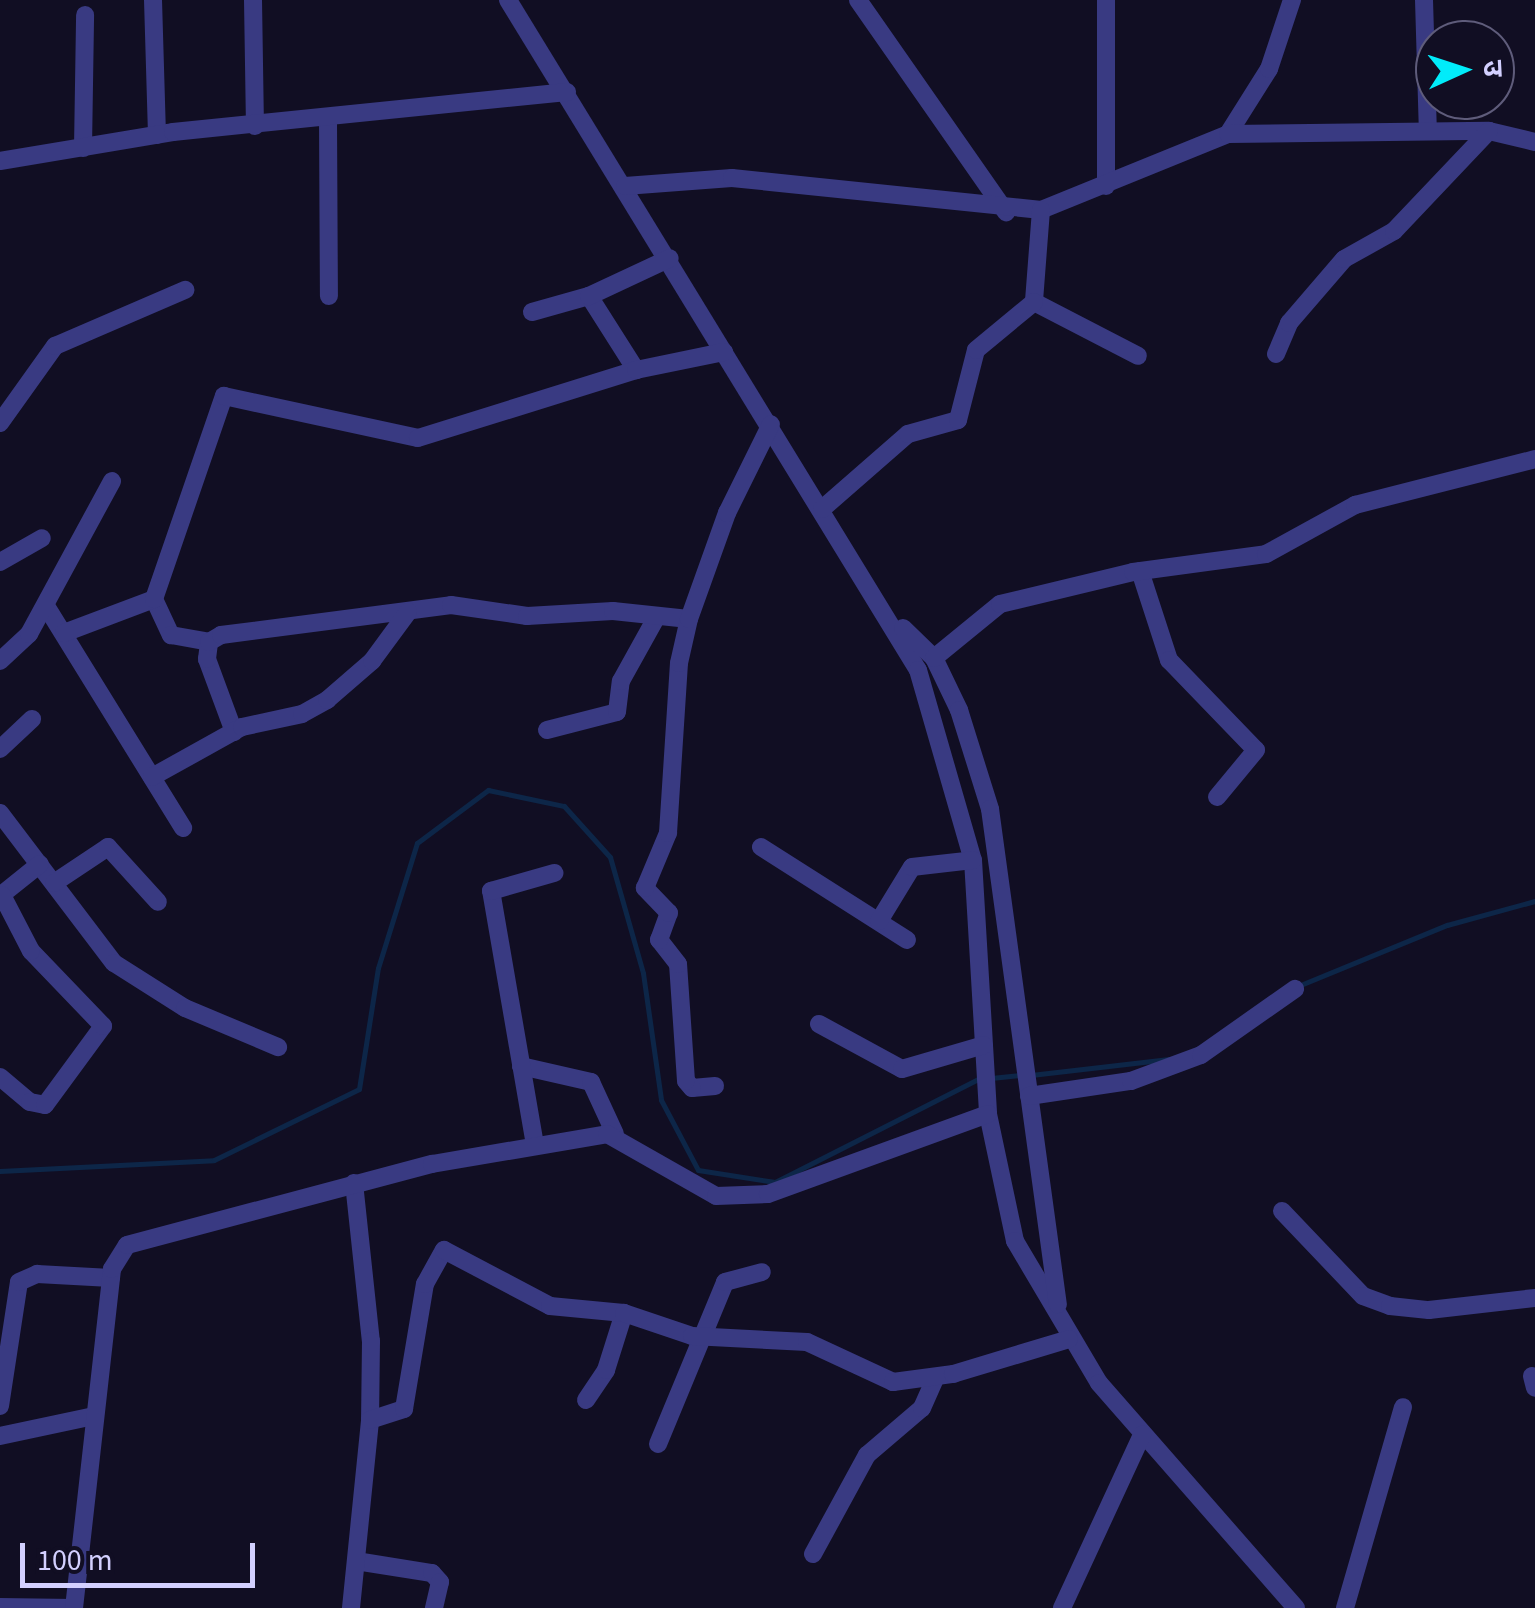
<!DOCTYPE html>
<meta charset="utf-8">
<style>
body{margin:0}
#map{position:relative;width:1535px;height:1608px;overflow:hidden;background:#110e23;font-family:"Source Sans 3","Noto Sans Devanagari",sans-serif}
div>[style]{position:absolute}
.stream>*{height:5px;margin:-2.5px;padding:0 2.5px;transform-origin:2.5px;border-radius:2.5px;background:#0d2648}
.minor>*{height:18px;margin:-9px;padding:0 9px;transform-origin:9px;border-radius:9px;background:#393a82}
span{translate:-50% -50%;white-space:nowrap;text-align:center;line-height:1.15;-webkit-text-stroke:8px #110e23;paint-order:stroke}
.north{position:absolute;left:1415px;top:20px;width:100px;height:100px;box-sizing:border-box;background:#110e23;border:2px solid #5f5c7b;border-radius:50%;rotate:87deg;font-size:28px;font-weight:700;line-height:40px;text-align:center;color:#d3d0ff}
.north::after{content:'';display:block;margin:auto;width:35px;height:45px;background:#01ecfa;clip-path:polygon(50% 0,100% 100%,50% 72%,0 100%)}
.scale{position:absolute;left:20px;top:1543px;width:235px;height:45px;box-sizing:border-box;border:5px solid #d3d0ff;border-top:0;padding-left:12px;font-size:30px;line-height:35px;white-space:nowrap;color:#d3d0ff;-webkit-text-stroke:8px #110e23;paint-order:stroke}
</style>
<div id="map">
<div class="stream">
<div style="left:1298px;top:986px;width:161px;rotate:-22.3deg"></div>
<div style="left:1447px;top:925px;width:91px;rotate:-15.3deg"></div>
<div style="left:1031px;top:1075px;width:139px;rotate:-6.6deg"></div>
<div style="left:991px;top:1078px;width:29px;rotate:-6deg"></div>
<div style="left:0;top:1171px;width:214px;rotate:-2.9deg"></div>
<div style="left:214px;top:1160px;width:161px;rotate:-26.1deg"></div>
<div style="left:359px;top:1089px;width:122px;rotate:-81.1deg"></div>
<div style="left:378px;top:968px;width:131px;rotate:-72.7deg"></div>
<div style="left:417px;top:843px;width:89px;rotate:-36.7deg"></div>
<div style="left:488px;top:790px;width:78px;rotate:11.9deg"></div>
<div style="left:564px;top:806px;width:69px;rotate:48deg"></div>
<div style="left:610px;top:857px;width:121px;rotate:74.1deg"></div>
<div style="left:643px;top:973px;width:128px;rotate:81.9deg"></div>
<div style="left:661px;top:1100px;width:79px;rotate:62.1deg"></div>
<div style="left:698px;top:1170px;width:78px;rotate:8.9deg"></div>
<div style="left:775px;top:1182px;width:230px;rotate:-26.9deg"></div>
</div>
<div class="minor">
<div style="left:153px;top:0;width:135px;rotate:88.3deg"></div>
<div style="left:253px;top:0;width:126px;rotate:89.1deg"></div>
<div style="left:508px;top:0;width:785px;rotate:58.54deg"></div>
<div style="left:918px;top:670px;width:198px;rotate:73.9deg"></div>
<div style="left:973px;top:860px;width:254px;rotate:86.6deg"></div>
<div style="left:988px;top:1114px;width:130px;rotate:78deg"></div>
<div style="left:1015px;top:1241px;width:165px;rotate:59.4deg"></div>
<div style="left:1099px;top:1383px;width:299px;rotate:48.8deg"></div>
<div style="left:858px;top:0;width:259px;rotate:55.1deg"></div>
<div style="left:1106px;top:0;width:186px;rotate:90deg"></div>
<div style="left:1424px;top:0;width:131px;rotate:88.3deg"></div>
<div style="left:328px;top:120px;width:176px;rotate:89.7deg"></div>
<div style="left:1228px;top:134px;width:77px;rotate:-57.8deg"></div>
<div style="left:1269px;top:69px;width:73px;rotate:-71.6deg"></div>
<div style="left:83px;top:148px;width:133px;rotate:-89.1deg"></div>
<div style="left:0;top:161px;width:175px;rotate:-9.5deg"></div>
<div style="left:173px;top:132px;width:396px;rotate:-5.8deg"></div>
<div style="left:625px;top:186px;width:107px;rotate:-4.3deg"></div>
<div style="left:732px;top:178px;width:311px;rotate:5.9deg"></div>
<div style="left:1041px;top:210px;width:202px;rotate:-22.1deg"></div>
<div style="left:1228px;top:134px;width:261px;rotate:-0.7deg"></div>
<div style="left:1489px;top:131px;width:47px;rotate:13.4deg"></div>
<div style="left:1041px;top:210px;width:92px;rotate:94.4deg"></div>
<div style="left:1034px;top:302px;width:117px;rotate:27.4deg"></div>
<div style="left:589px;top:296px;width:88px;rotate:57.6deg"></div>
<div style="left:532px;top:312px;width:59px;rotate:-15.7deg"></div>
<div style="left:589px;top:296px;width:89px;rotate:-25.1deg"></div>
<div style="left:1276px;top:354px;width:34px;rotate:-67deg"></div>
<div style="left:1289px;top:323px;width:84px;rotate:-49.3deg"></div>
<div style="left:1344px;top:259px;width:57px;rotate:-29.2deg"></div>
<div style="left:1394px;top:231px;width:138px;rotate:-46.5deg"></div>
<div style="left:0;top:423px;width:95px;rotate:-54.5deg"></div>
<div style="left:55px;top:346px;width:142px;rotate:-23.3deg"></div>
<div style="left:822px;top:509px;width:114px;rotate:-41.1deg"></div>
<div style="left:908px;top:434px;width:52px;rotate:-15.6deg"></div>
<div style="left:958px;top:420px;width:72px;rotate:-75.6deg"></div>
<div style="left:976px;top:350px;width:75px;rotate:-39.6deg"></div>
<div style="left:0;top:562px;width:48px;rotate:-29.7deg"></div>
<div style="left:1140px;top:571px;width:94px;rotate:72deg"></div>
<div style="left:1169px;top:660px;width:125px;rotate:46deg"></div>
<div style="left:1256px;top:750px;width:61px;rotate:129.7deg"></div>
<div style="left:154px;top:599px;width:40px;rotate:65deg"></div>
<div style="left:171px;top:635px;width:39px;rotate:10deg"></div>
<div style="left:46px;top:606px;width:261px;rotate:58.3deg"></div>
<div style="left:903px;top:628px;width:43px;rotate:44.1deg"></div>
<div style="left:934px;top:658px;width:58px;rotate:64.3deg"></div>
<div style="left:959px;top:710px;width:104px;rotate:72.6deg"></div>
<div style="left:990px;top:809px;width:500px;rotate:82.2deg"></div>
<div style="left:64px;top:633px;width:96px;rotate:-20.7deg"></div>
<div style="left:154px;top:599px;width:215px;rotate:-71deg"></div>
<div style="left:224px;top:396px;width:198px;rotate:12.2deg"></div>
<div style="left:418px;top:438px;width:228px;rotate:-17.3deg"></div>
<div style="left:636px;top:370px;width:90px;rotate:-11.6deg"></div>
<div style="left:934px;top:658px;width:85px;rotate:-39.3deg"></div>
<div style="left:1000px;top:604px;width:137px;rotate:-13.5deg"></div>
<div style="left:1133px;top:572px;width:134px;rotate:-7.7deg"></div>
<div style="left:1266px;top:554px;width:102px;rotate:-28.8deg"></div>
<div style="left:1355px;top:505px;width:186px;rotate:-14.3deg"></div>
<div style="left:0;top:661px;width:40px;rotate:-43deg"></div>
<div style="left:29px;top:634px;width:174px;rotate:-61.5deg"></div>
<div style="left:547px;top:730px;width:72px;rotate:-14.4deg"></div>
<div style="left:617px;top:712px;width:31px;rotate:-83deg"></div>
<div style="left:621px;top:681px;width:74px;rotate:-61deg"></div>
<div style="left:234px;top:732px;width:78px;rotate:-110.3deg"></div>
<div style="left:207px;top:659px;width:17px;rotate:-83deg"></div>
<div style="left:209px;top:642px;width:14px;rotate:-30deg"></div>
<div style="left:221px;top:635px;width:232px;rotate:-7.4deg"></div>
<div style="left:451px;top:605px;width:77px;rotate:8.2deg"></div>
<div style="left:527px;top:616px;width:86px;rotate:-3.3deg"></div>
<div style="left:613px;top:611px;width:76px;rotate:6deg"></div>
<div style="left:0;top:749px;width:44px;rotate:-43.2deg"></div>
<div style="left:152px;top:777px;width:103px;rotate:-29.1deg"></div>
<div style="left:242px;top:727px;width:61px;rotate:-12.2deg"></div>
<div style="left:302px;top:714px;width:29px;rotate:-29deg"></div>
<div style="left:327px;top:700px;width:60px;rotate:-40.9deg"></div>
<div style="left:372px;top:661px;width:61px;rotate:-53.7deg"></div>
<div style="left:0;top:813px;width:188px;rotate:52.8deg"></div>
<div style="left:114px;top:963px;width:84px;rotate:32.4deg"></div>
<div style="left:185px;top:1008px;width:101px;rotate:22.8deg"></div>
<div style="left:761px;top:847px;width:173px;rotate:32.5deg"></div>
<div style="left:54px;top:883px;width:65px;rotate:-33.7deg"></div>
<div style="left:108px;top:847px;width:74px;rotate:47.7deg"></div>
<div style="left:0;top:896px;width:51px;rotate:-38.7deg"></div>
<div style="left:879px;top:921px;width:63px;rotate:-58.6deg"></div>
<div style="left:912px;top:867px;width:61px;rotate:-6.5deg"></div>
<div style="left:819px;top:1024px;width:94px;rotate:28.5deg"></div>
<div style="left:902px;top:1069px;width:85px;rotate:-16.3deg"></div>
<div style="left:521px;top:1066px;width:72px;rotate:12.9deg"></div>
<div style="left:591px;top:1082px;width:57px;rotate:65.2deg"></div>
<div style="left:0;top:1077px;width:39px;rotate:40deg"></div>
<div style="left:30px;top:1102px;width:15px;rotate:11deg"></div>
<div style="left:45px;top:1105px;width:98px;rotate:-53.7deg"></div>
<div style="left:103px;top:1026px;width:104px;rotate:-133.8deg"></div>
<div style="left:31px;top:951px;width:63px;rotate:-117.4deg"></div>
<div style="left:715px;top:1086px;width:23px;rotate:175deg"></div>
<div style="left:692px;top:1088px;width:9px;rotate:-131deg"></div>
<div style="left:686px;top:1081px;width:117px;rotate:-93.9deg"></div>
<div style="left:678px;top:964px;width:31px;rotate:-128deg"></div>
<div style="left:659px;top:940px;width:29px;rotate:-70deg"></div>
<div style="left:669px;top:913px;width:35px;rotate:-134deg"></div>
<div style="left:645px;top:888px;width:60px;rotate:-67.3deg"></div>
<div style="left:668px;top:833px;width:170px;rotate:-86.3deg"></div>
<div style="left:679px;top:663px;width:45px;rotate:-77.2deg"></div>
<div style="left:689px;top:619px;width:113px;rotate:-70.3deg"></div>
<div style="left:727px;top:513px;width:99px;rotate:-63.7deg"></div>
<div style="left:1029px;top:1096px;width:103px;rotate:-8.4deg"></div>
<div style="left:1131px;top:1081px;width:75px;rotate:-20.4deg"></div>
<div style="left:1201px;top:1055px;width:115px;rotate:-35.1deg"></div>
<div style="left:535px;top:1145px;width:258px;rotate:-99.8deg"></div>
<div style="left:491px;top:891px;width:66px;rotate:-15.9deg"></div>
<div style="left:354px;top:1183px;width:159px;rotate:83.9deg"></div>
<div style="left:371px;top:1341px;width:79px;rotate:90.7deg"></div>
<div style="left:1282px;top:1211px;width:117px;rotate:46.4deg"></div>
<div style="left:1363px;top:1296px;width:29px;rotate:20deg"></div>
<div style="left:1390px;top:1306px;width:39px;rotate:6deg"></div>
<div style="left:1429px;top:1310px;width:107px;rotate:-6.5deg"></div>
<div style="left:1532px;top:1376px;width:12px;rotate:76deg"></div>
<div style="left:586px;top:1400px;width:36px;rotate:-56deg"></div>
<div style="left:606px;top:1370px;width:60px;rotate:-72.5deg"></div>
<div style="left:0;top:1406px;width:125px;rotate:-81.3deg"></div>
<div style="left:19px;top:1282px;width:20px;rotate:-24deg"></div>
<div style="left:37px;top:1274px;width:74px;rotate:3.1deg"></div>
<div style="left:0;top:1436px;width:96px;rotate:-12deg"></div>
<div style="left:658px;top:1444px;width:175px;rotate:-67.5deg"></div>
<div style="left:725px;top:1282px;width:38px;rotate:-15deg"></div>
<div style="left:813px;top:1554px;width:113px;rotate:-61.4deg"></div>
<div style="left:867px;top:1455px;width:72px;rotate:-40.5deg"></div>
<div style="left:922px;top:1408px;width:34px;rotate:-66deg"></div>
<div style="left:356px;top:1561px;width:77px;rotate:9deg"></div>
<div style="left:432px;top:1573px;width:12px;rotate:48deg"></div>
<div style="left:440px;top:1582px;width:27px;rotate:103deg"></div>
<div style="left:0;top:1607px;width:74px;rotate:0.8deg"></div>
<div style="left:74px;top:1608px;width:341px;rotate:-83.6deg"></div>
<div style="left:112px;top:1269px;width:28px;rotate:-58deg"></div>
<div style="left:127px;top:1245px;width:316px;rotate:-14.9deg"></div>
<div style="left:432px;top:1164px;width:178px;rotate:-9.7deg"></div>
<div style="left:607px;top:1134px;width:125px;rotate:29.6deg"></div>
<div style="left:716px;top:1196px;width:52px;rotate:-2.2deg"></div>
<div style="left:768px;top:1194px;width:234px;rotate:-20deg"></div>
<div style="left:351px;top:1608px;width:189px;rotate:-84.2deg"></div>
<div style="left:370px;top:1420px;width:36px;rotate:-18deg"></div>
<div style="left:404px;top:1409px;width:127px;rotate:-80.5deg"></div>
<div style="left:425px;top:1284px;width:39px;rotate:-61deg"></div>
<div style="left:444px;top:1250px;width:120px;rotate:27.8deg"></div>
<div style="left:550px;top:1306px;width:74px;rotate:5.4deg"></div>
<div style="left:624px;top:1313px;width:72px;rotate:18.7deg"></div>
<div style="left:692px;top:1336px;width:115px;rotate:3deg"></div>
<div style="left:807px;top:1342px;width:95px;rotate:24.9deg"></div>
<div style="left:893px;top:1382px;width:61px;rotate:-7.6deg"></div>
<div style="left:953px;top:1374px;width:121px;rotate:-16.8deg"></div>
<div style="left:1062px;top:1608px;width:191px;rotate:-65.2deg"></div>
<div style="left:1345px;top:1608px;width:209px;rotate:-73.9deg"></div>
</div>
<div class="north">उ</div>
<div class="scale">100 m</div>
</div>
